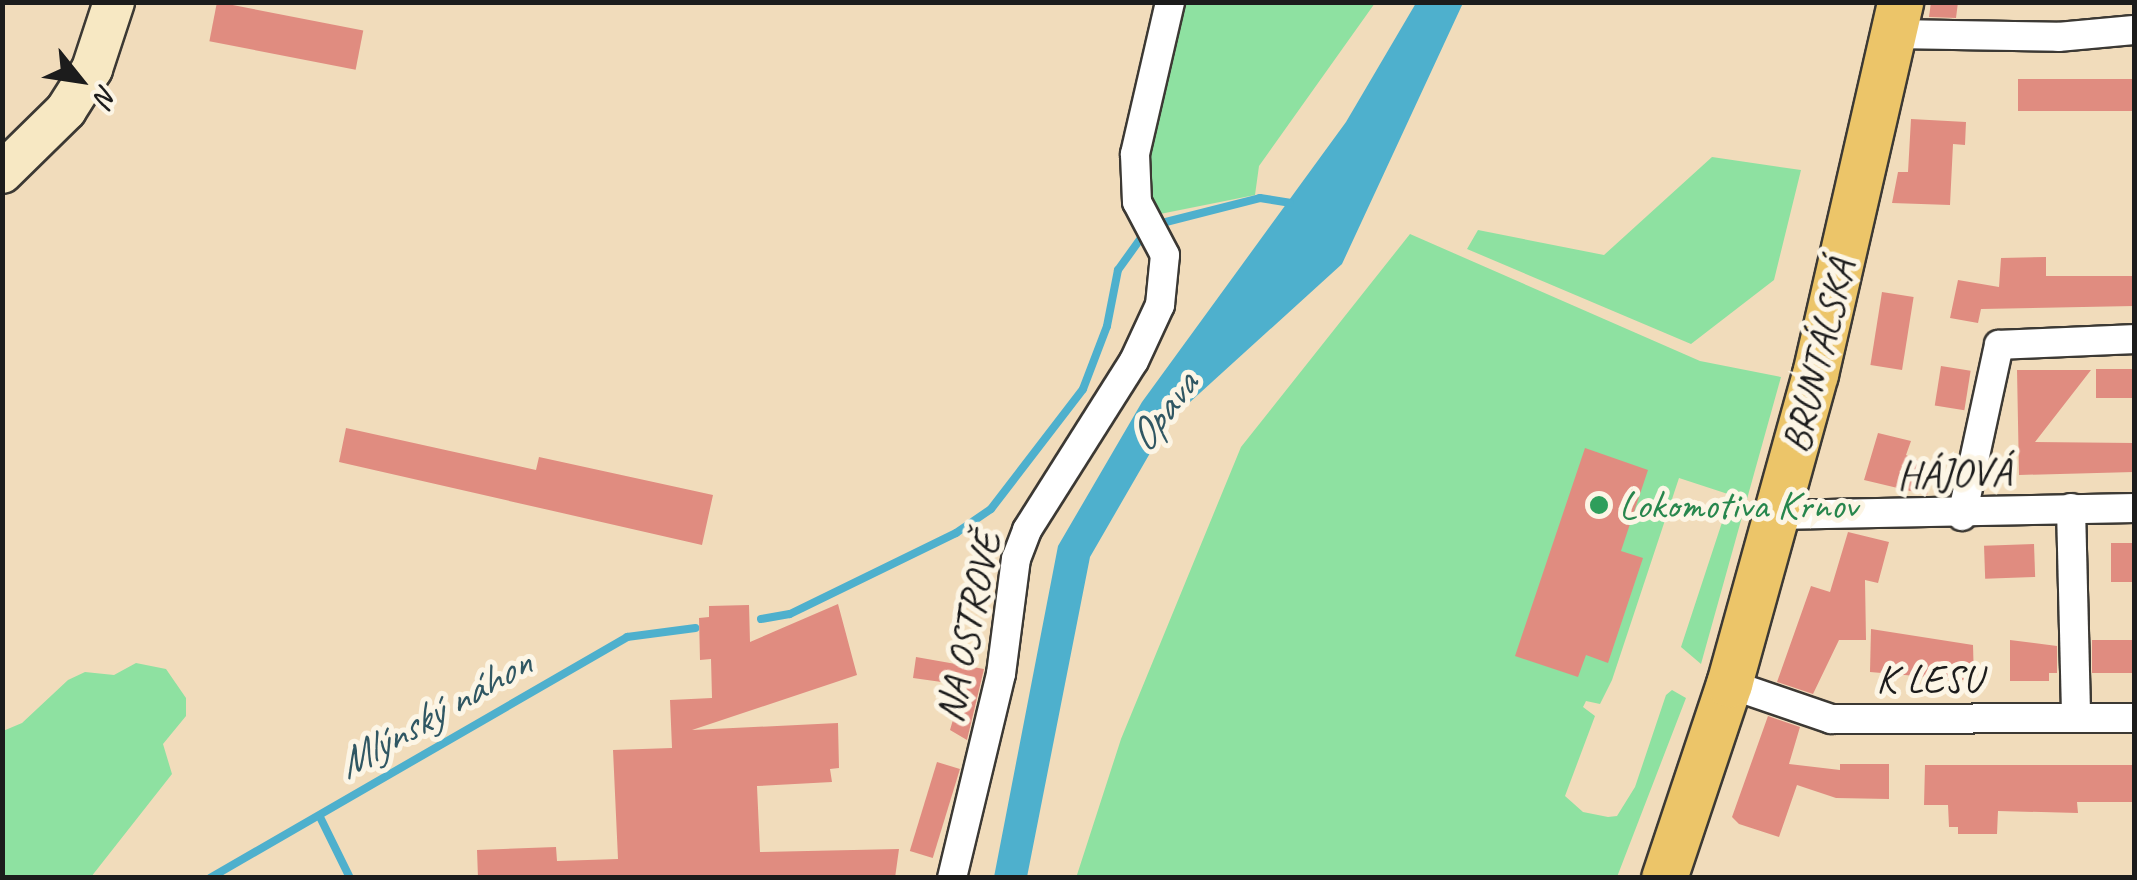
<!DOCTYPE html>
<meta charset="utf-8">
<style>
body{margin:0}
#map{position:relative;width:2137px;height:880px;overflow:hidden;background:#f1dcbb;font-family:Caveat,sans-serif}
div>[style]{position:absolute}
.green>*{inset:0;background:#8ee1a1}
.water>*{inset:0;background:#4eb0cd}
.stream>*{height:8px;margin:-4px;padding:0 4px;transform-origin:4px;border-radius:4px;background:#4eb0cd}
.building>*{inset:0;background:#e08c80;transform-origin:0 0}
.roads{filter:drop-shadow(2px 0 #3c3934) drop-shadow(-2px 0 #3c3934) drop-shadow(0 2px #3c3934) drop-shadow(0 -2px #3c3934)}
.street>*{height:28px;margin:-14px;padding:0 14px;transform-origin:14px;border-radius:14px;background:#fff}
.secondary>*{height:40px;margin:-20px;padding:0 20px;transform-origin:20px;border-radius:20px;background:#f7e8c3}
.primary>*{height:45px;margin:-22.5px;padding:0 22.5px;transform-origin:22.5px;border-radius:22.5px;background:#ecc569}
.dots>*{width:28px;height:28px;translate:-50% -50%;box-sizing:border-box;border:5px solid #fcf5e5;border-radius:50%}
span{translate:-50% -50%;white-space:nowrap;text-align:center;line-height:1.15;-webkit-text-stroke:10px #fcf5e5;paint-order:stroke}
.street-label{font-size:40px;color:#1c1c1c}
.leisure-label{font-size:40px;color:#27864d}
.left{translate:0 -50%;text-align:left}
.water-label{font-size:42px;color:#305763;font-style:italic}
.frame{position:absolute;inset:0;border:5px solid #1c1c1c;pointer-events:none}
.north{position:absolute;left:30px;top:30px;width:100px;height:100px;-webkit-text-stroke:8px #fcf5e5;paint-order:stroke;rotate:120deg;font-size:28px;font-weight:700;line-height:40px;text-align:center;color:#1c1c1c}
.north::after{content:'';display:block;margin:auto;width:35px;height:45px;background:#1c1c1c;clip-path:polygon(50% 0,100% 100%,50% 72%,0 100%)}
</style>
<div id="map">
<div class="green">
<div style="clip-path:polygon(1178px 3px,1375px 3px,1259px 166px,1255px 195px,1150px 216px,1143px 199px,1150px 116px)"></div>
<div style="clip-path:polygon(1712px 157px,1801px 170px,1774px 280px,1691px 344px,1467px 249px,1478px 230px,1604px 255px)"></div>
<div style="clip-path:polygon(1410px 234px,1700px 361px,1781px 377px,1701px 664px,1681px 647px,1731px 495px,1679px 478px,1612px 680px,1600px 704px,1586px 701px,1583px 707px,1595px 716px,1565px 796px,1583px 812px,1608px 817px,1617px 816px,1635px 787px,1666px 695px,1672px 690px,1686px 698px,1617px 877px,1076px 878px,1121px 739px,1241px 447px)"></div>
<div style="clip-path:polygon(136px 663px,166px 669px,186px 698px,186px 716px,163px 744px,172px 774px,91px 877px,3px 877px,3px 731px,22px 723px,68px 680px,85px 672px,114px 675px)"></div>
</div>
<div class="water">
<div style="clip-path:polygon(1416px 3px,1463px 3px,1342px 264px,1168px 422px,1090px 557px,1027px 877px,994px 877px,1058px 546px,1142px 402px,1346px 122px)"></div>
</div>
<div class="stream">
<div style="left:1158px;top:224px;width:105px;rotate:-14.3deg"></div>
<div style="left:1260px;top:198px;width:30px;rotate:9deg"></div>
<div style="left:761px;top:619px;width:29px;rotate:-10deg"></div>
<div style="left:790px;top:614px;width:185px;rotate:-26deg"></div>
<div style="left:956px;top:533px;width:42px;rotate:-34.4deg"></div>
<div style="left:991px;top:509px;width:151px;rotate:-52.5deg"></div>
<div style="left:1083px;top:389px;width:67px;rotate:-69.1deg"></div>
<div style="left:1107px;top:326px;width:57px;rotate:-78.9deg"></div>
<div style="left:1118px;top:270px;width:48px;rotate:-54.3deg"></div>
<div style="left:320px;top:817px;width:68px;rotate:63.8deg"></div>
<div style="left:210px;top:878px;width:482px;rotate:-30deg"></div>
<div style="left:627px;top:637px;width:69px;rotate:-7.5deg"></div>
</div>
<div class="building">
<div style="left:217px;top:2px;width:149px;height:40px;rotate:11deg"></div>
<div style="clip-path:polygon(1931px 2px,1958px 2px,1956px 18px,1929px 17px)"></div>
<div style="left:2134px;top:79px;width:32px;height:116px;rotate:90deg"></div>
<div style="clip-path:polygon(1911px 119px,1966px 122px,1965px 145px,1953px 144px,1950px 205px,1892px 203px,1898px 172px,1908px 172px)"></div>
<div style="clip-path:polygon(2046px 257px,2046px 276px,2134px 276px,2134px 306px,1981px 309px,1978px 323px,1950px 318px,1958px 280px,1999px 287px,2001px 258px)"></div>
<div style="left:1882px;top:292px;width:32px;height:74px;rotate:9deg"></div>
<div style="left:1941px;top:366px;width:30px;height:40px;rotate:9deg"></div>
<div style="left:2134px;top:369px;width:29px;height:38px;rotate:90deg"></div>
<div style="clip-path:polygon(2017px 370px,2091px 370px,2035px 442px,2134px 443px,2134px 472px,2019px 475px)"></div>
<div style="clip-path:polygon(346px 428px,536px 470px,539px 457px,713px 495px,702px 545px,339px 462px)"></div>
<div style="clip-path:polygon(1878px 433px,1911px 441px,1906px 455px,1925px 463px,1920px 478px,1931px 481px,1927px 495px,1864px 480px)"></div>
<div style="clip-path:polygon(1585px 448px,1648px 470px,1621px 551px,1643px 558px,1608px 663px,1586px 655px,1578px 677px,1515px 656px)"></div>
<div style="clip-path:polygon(1848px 532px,1889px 542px,1878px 583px,1865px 580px,1866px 640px,1839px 640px,1813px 694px,1777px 682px,1811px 586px,1830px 592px)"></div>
<div style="left:2111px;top:543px;width:23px;height:39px"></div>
<div style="left:2034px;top:544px;width:33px;height:50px;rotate:88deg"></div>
<div style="clip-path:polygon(838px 604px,857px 675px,692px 730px,838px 723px,839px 768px,830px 769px,832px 782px,757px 786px,760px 852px,899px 849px,895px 878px,478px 878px,477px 850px,556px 847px,557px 861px,618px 859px,613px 750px,672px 748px,670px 700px,712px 698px,711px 659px,700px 660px,699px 618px,709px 617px,709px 606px,749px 605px,750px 642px)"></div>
<div style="clip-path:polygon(1871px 629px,1973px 645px,1974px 681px,1870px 672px)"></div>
<div style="clip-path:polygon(2010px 640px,2057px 646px,2057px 673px,2049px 673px,2049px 681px,2010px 681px)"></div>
<div style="left:2092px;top:640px;width:42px;height:33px"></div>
<div style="clip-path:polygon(916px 657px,984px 669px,967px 740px,950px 730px,963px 685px,913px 678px)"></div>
<div style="clip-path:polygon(1768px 716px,1800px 727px,1789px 764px,1840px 770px,1840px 764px,1889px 764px,1889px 799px,1836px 798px,1797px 785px,1779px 837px,1739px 824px,1732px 817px)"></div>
<div style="left:937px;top:762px;width:24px;height:93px;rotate:17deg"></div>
<div style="clip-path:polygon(1925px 765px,2134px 765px,2134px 802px,2077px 802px,2078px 813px,1998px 811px,1997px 834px,1958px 834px,1958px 827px,1949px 827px,1948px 805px,1924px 805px)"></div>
</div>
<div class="roads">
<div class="street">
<div style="left:1894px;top:34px;width:164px;rotate:1deg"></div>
<div style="left:2058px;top:37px;width:76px;rotate:-5.3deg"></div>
<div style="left:2071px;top:508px;width:210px;rotate:88.6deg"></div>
<div style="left:1776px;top:515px;width:358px;rotate:-1.1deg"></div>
<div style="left:1962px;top:516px;width:175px;rotate:-77.8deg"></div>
<div style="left:1999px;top:345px;width:135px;rotate:-2.5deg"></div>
<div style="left:1729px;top:684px;width:108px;rotate:18.9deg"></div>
<div style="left:1831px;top:719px;width:303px;rotate:-0.2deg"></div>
<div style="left:952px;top:878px;width:210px;rotate:-76.5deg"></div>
<div style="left:1001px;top:674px;width:116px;rotate:-82.6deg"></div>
<div style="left:1016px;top:559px;width:31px;rotate:-69deg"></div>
<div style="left:1027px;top:530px;width:200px;rotate:-57.7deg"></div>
<div style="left:1134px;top:361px;width:62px;rotate:-65.1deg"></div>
<div style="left:1160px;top:305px;width:50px;rotate:-84.3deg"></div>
<div style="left:1165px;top:255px;width:60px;rotate:-117.8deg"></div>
<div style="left:1137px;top:202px;width:48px;rotate:-92.4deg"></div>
<div style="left:1135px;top:154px;width:156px;rotate:-77deg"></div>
</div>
<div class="secondary">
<div style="left:2px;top:173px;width:90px;rotate:-44.5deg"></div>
<div style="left:66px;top:110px;width:49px;rotate:-57.6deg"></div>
<div style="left:92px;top:69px;width:71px;rotate:-71.8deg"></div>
</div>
<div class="primary">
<div style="left:1664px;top:878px;width:205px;rotate:-71.5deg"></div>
<div style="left:1729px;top:684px;width:322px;rotate:-74.5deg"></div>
<div style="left:1815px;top:374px;width:382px;rotate:-77.1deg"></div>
</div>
</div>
<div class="dots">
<div style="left:1599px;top:505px;background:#2e9e5b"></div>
</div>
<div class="street-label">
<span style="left:1818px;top:356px;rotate:-76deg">BRUNTÁLSKÁ</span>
<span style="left:1954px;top:473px;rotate:-2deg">HÁJOVÁ</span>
<span style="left:968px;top:627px;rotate:-78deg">NA OSTROVĚ</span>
<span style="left:1929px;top:679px">K LESU</span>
</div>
<div class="leisure-label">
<span class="left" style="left:1619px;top:505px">Lokomotiva Krnov</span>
</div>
<div class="water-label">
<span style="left:1163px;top:412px;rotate:-53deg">Opava</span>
<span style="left:434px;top:714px;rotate:-30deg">Mlýnský náhon</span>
</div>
<div class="frame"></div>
<div class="north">N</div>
</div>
